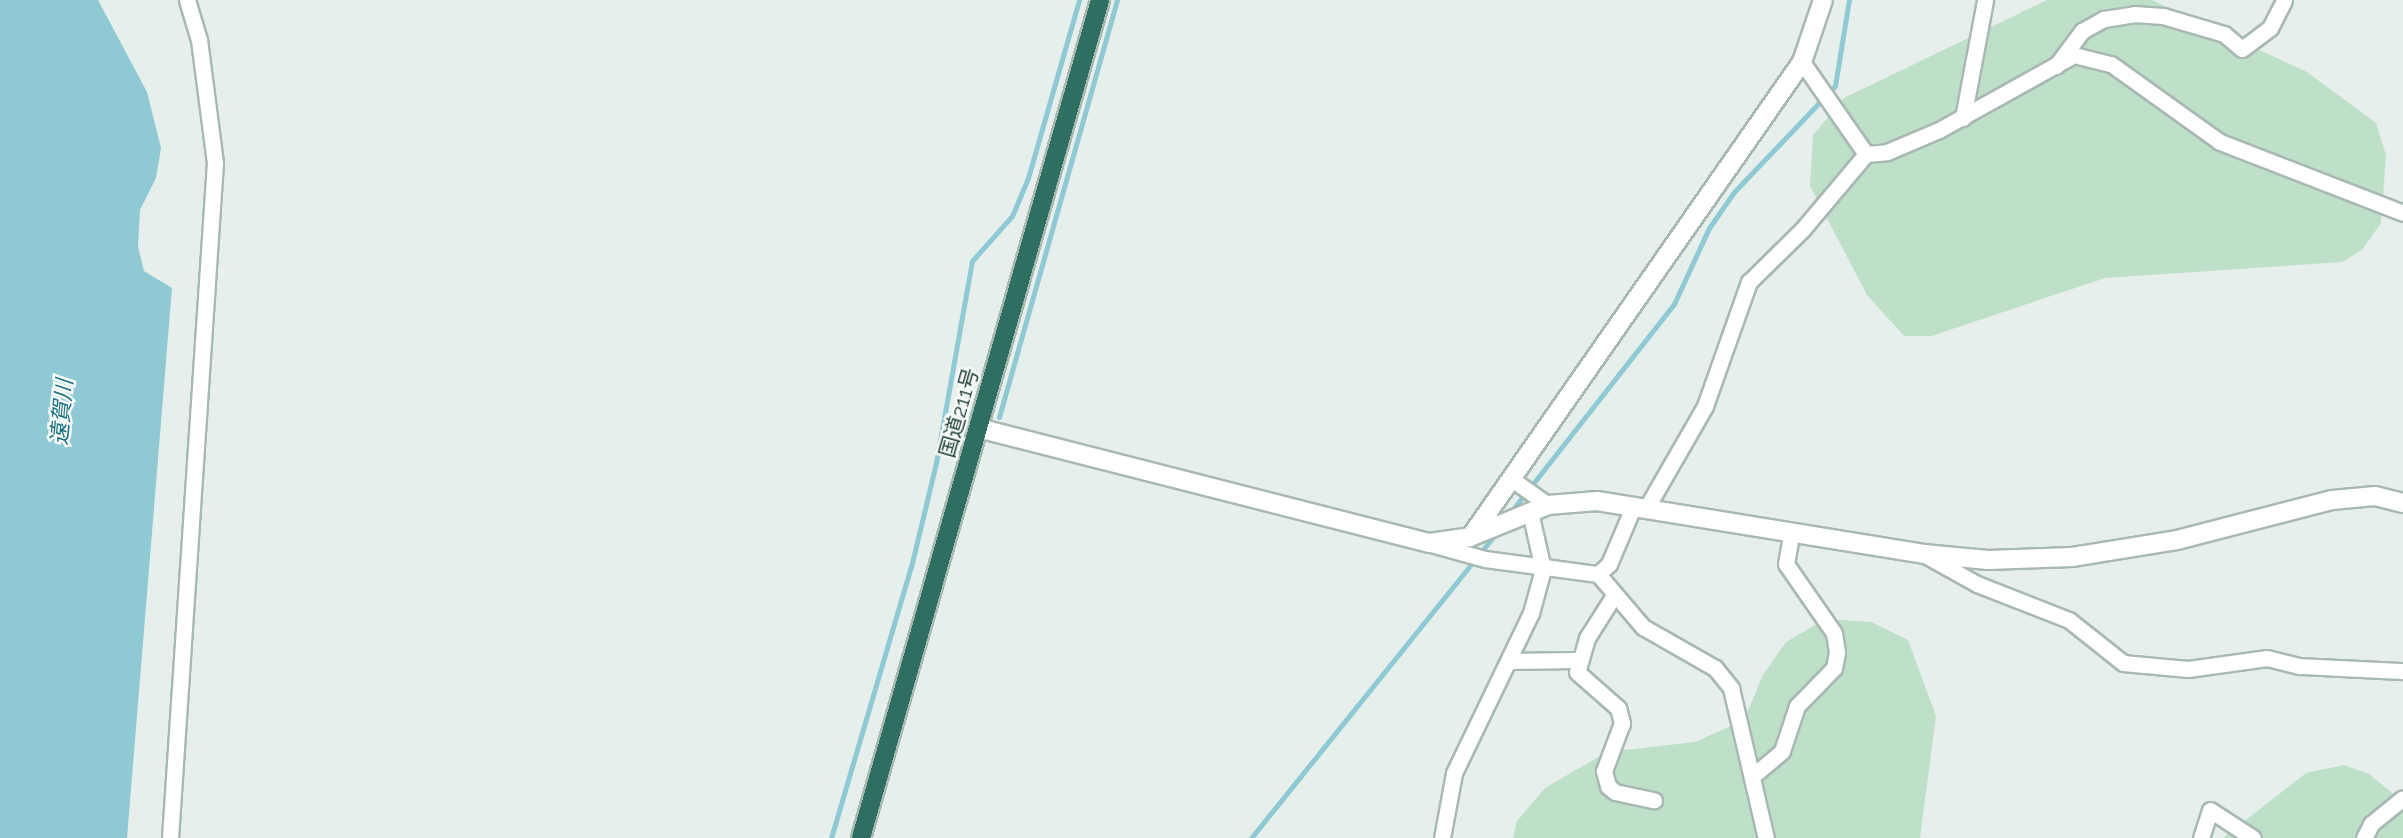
<!DOCTYPE html>
<meta charset="utf-8">
<style>
body{margin:0}
#map{position:relative;width:2403px;height:838px;overflow:hidden;background:#e6efeb;font-family:Raleway,"Noto Sans JP",sans-serif}
div>[style]{position:absolute}
.green>*{inset:0;background:#bfe0c8}
.water>*{inset:0;background:#8ec9d4}
.stream>*{height:5px;margin:-2.5px;padding:0 2.5px;transform-origin:2.5px;border-radius:2.5px;background:#8ec9d4}
.roads{filter:drop-shadow(2px 0 #a8b8b2) drop-shadow(-2px 0 #a8b8b2) drop-shadow(0 2px #a8b8b2) drop-shadow(0 -2px #a8b8b2)}
.street>*{height:15px;margin:-7.5px;padding:0 7.5px;transform-origin:7.5px;border-radius:7.5px;background:#fff}
.secondary>*{height:18px;margin:-9px;padding:0 9px;transform-origin:9px;border-radius:9px;background:#fff}
.highway>*{height:18px;margin:-9px;padding:0 9px;transform-origin:9px;border-radius:9px;background:#2f6f62}
span{translate:-50% -50%;white-space:nowrap;text-align:center;line-height:1.15;-webkit-text-stroke:5px #f7fbf9;paint-order:stroke}
.street-label{font-size:21px;color:#24423a}
.water-label{font-size:22px;color:#1c6f80;font-style:italic}
</style>
<div id="map">
<div class="green">
<div style="clip-path:polygon(2047px 0,2152px 0,2307px 72px,2376px 123px,2386px 155px,2381px 223px,2362px 250px,2342px 262px,2105px 278px,1931px 336px,1904px 336px,1867px 295px,1810px 186px,1813px 135px,1844px 98px)"></div>
<div style="clip-path:polygon(1826px 619px,1871px 622px,1908px 640px,1936px 716px,1920px 838px,1513px 838px,1517px 821px,1545px 788px,1607px 752px,1695px 742px,1744px 720px,1763px 675px,1786px 642px)"></div>
<div style="clip-path:polygon(2344px 765px,2369px 774px,2403px 802px,2403px 838px,2223px 838px,2306px 773px)"></div>
</div>
<div class="water">
<div style="clip-path:polygon(0 0,98px 0,147px 92px,161px 148px,156px 178px,140px 210px,138px 247px,144px 271px,172px 288px,127px 838px,0 838px)"></div>
</div>
<div class="stream">
<div style="left:999px;top:417px;width:433px;rotate:-74.2deg"></div>
<div style="left:1510px;top:513px;width:266px;rotate:-51.9deg"></div>
<div style="left:1674px;top:304px;width:84px;rotate:-65.3deg"></div>
<div style="left:1709px;top:228px;width:44px;rotate:-55.2deg"></div>
<div style="left:1734px;top:192px;width:146px;rotate:-46.4deg"></div>
<div style="left:1835px;top:86px;width:87px;rotate:-80.8deg"></div>
<div style="left:831px;top:838px;width:283px;rotate:-73.6deg"></div>
<div style="left:911px;top:567px;width:107px;rotate:-76.5deg"></div>
<div style="left:936px;top:463px;width:205px;rotate:-79.9deg"></div>
<div style="left:972px;top:261px;width:60px;rotate:-48.4deg"></div>
<div style="left:1012px;top:216px;width:41px;rotate:-67.2deg"></div>
<div style="left:1028px;top:178px;width:185px;rotate:-74deg"></div>
<div style="left:1251px;top:838px;width:391px;rotate:-51.2deg"></div>
</div>
<div class="roads">
<div class="street">
<div style="left:1802px;top:62px;width:112px;rotate:55.2deg"></div>
<div style="left:2056px;top:66px;width:44px;rotate:-53.4deg"></div>
<div style="left:2082px;top:31px;width:25px;rotate:-29deg"></div>
<div style="left:2104px;top:19px;width:30px;rotate:-9deg"></div>
<div style="left:2134px;top:14px;width:29px;rotate:4deg"></div>
<div style="left:2163px;top:16px;width:64px;rotate:16.4deg"></div>
<div style="left:2224px;top:34px;width:23px;rotate:40deg"></div>
<div style="left:2242px;top:49px;width:35px;rotate:-37deg"></div>
<div style="left:2270px;top:28px;width:31px;rotate:-63deg"></div>
<div style="left:1963px;top:118px;width:120px;rotate:-79.4deg"></div>
<div style="left:1513px;top:480px;width:43px;rotate:35.5deg"></div>
<div style="left:1647px;top:507px;width:116px;rotate:-60.1deg"></div>
<div style="left:1705px;top:406px;width:132px;rotate:-70.5deg"></div>
<div style="left:1749px;top:282px;width:74px;rotate:-44.5deg"></div>
<div style="left:1802px;top:230px;width:99px;rotate:-49.9deg"></div>
<div style="left:1866px;top:154px;width:21px;rotate:-5deg"></div>
<div style="left:1887px;top:152px;width:56px;rotate:-22.9deg"></div>
<div style="left:1939px;top:130px;width:154px;rotate:-29.1deg"></div>
<div style="left:2074px;top:55px;width:38px;rotate:14deg"></div>
<div style="left:2111px;top:64px;width:134px;rotate:35.6deg"></div>
<div style="left:2220px;top:142px;width:196px;rotate:21.2deg"></div>
<div style="left:1431px;top:544px;width:56px;rotate:15.5deg"></div>
<div style="left:1485px;top:559px;width:114px;rotate:7.6deg"></div>
<div style="left:1598px;top:574px;width:70px;rotate:49.7deg"></div>
<div style="left:1643px;top:627px;width:83px;rotate:29.7deg"></div>
<div style="left:1715px;top:668px;width:26px;rotate:51deg"></div>
<div style="left:1731px;top:688px;width:154px;rotate:76.9deg"></div>
<div style="left:1925px;top:555px;width:60px;rotate:29.1deg"></div>
<div style="left:1977px;top:584px;width:99px;rotate:21.4deg"></div>
<div style="left:2069px;top:620px;width:69px;rotate:38.5deg"></div>
<div style="left:2123px;top:663px;width:65px;rotate:5.3deg"></div>
<div style="left:2188px;top:669px;width:80px;rotate:-7.9deg"></div>
<div style="left:2267px;top:658px;width:34px;rotate:14deg"></div>
<div style="left:2300px;top:666px;width:103px;rotate:2.8deg"></div>
<div style="left:1598px;top:574px;width:15px;rotate:-42deg"></div>
<div style="left:1609px;top:564px;width:64px;rotate:-67deg"></div>
<div style="left:1613px;top:597px;width:49px;rotate:122.4deg"></div>
<div style="left:1587px;top:638px;width:35px;rotate:106deg"></div>
<div style="left:1577px;top:672px;width:55px;rotate:41.3deg"></div>
<div style="left:1618px;top:708px;width:16px;rotate:75deg"></div>
<div style="left:1622px;top:723px;width:51px;rotate:110.6deg"></div>
<div style="left:1604px;top:771px;width:16px;rotate:75deg"></div>
<div style="left:1608px;top:786px;width:9px;rotate:41deg"></div>
<div style="left:1615px;top:792px;width:40px;rotate:12deg"></div>
<div style="left:1509px;top:661px;width:67px;rotate:-0.9deg"></div>
<div style="left:1755px;top:774px;width:35px;rotate:-40deg"></div>
<div style="left:1782px;top:751px;width:47px;rotate:-71.6deg"></div>
<div style="left:1797px;top:706px;width:53px;rotate:-45.8deg"></div>
<div style="left:1834px;top:668px;width:16px;rotate:-79deg"></div>
<div style="left:1837px;top:652px;width:19px;rotate:-99deg"></div>
<div style="left:1834px;top:633px;width:84px;rotate:-124.8deg"></div>
<div style="left:1786px;top:564px;width:28px;rotate:-80deg"></div>
<div style="left:170px;top:838px;width:676px;rotate:-86.19deg"></div>
<div style="left:215px;top:163px;width:124px;rotate:-97.4deg"></div>
<div style="left:199px;top:40px;width:42px;rotate:-106.7deg"></div>
<div style="left:1442px;top:838px;width:66px;rotate:-79.5deg"></div>
<div style="left:1454px;top:773px;width:178px;rotate:-64.3deg"></div>
<div style="left:1531px;top:613px;width:46px;rotate:-74.7deg"></div>
<div style="left:1543px;top:569px;width:58px;rotate:-102.8deg"></div>
<div style="left:2201px;top:838px;width:29px;rotate:-72deg"></div>
<div style="left:2210px;top:810px;width:51px;rotate:33.1deg"></div>
<div style="left:2364px;top:838px;width:16px;rotate:-63deg"></div>
<div style="left:2371px;top:824px;width:41px;rotate:-39.1deg"></div>
</div>
<div class="secondary">
<div style="left:978px;top:428px;width:466px;rotate:14.3deg"></div>
<div style="left:1430px;top:543px;width:40px;rotate:-8.5deg"></div>
<div style="left:1470px;top:537px;width:84px;rotate:-22.3deg"></div>
<div style="left:1548px;top:505px;width:49px;rotate:-4.7deg"></div>
<div style="left:1597px;top:501px;width:331px;rotate:9.2deg"></div>
<div style="left:1924px;top:554px;width:64px;rotate:5.4deg"></div>
<div style="left:1988px;top:560px;width:84px;rotate:-2deg"></div>
<div style="left:2072px;top:557px;width:106px;rotate:-9.2deg"></div>
<div style="left:2177px;top:540px;width:160px;rotate:-14.5deg"></div>
<div style="left:2332px;top:500px;width:43px;rotate:-5.3deg"></div>
<div style="left:2375px;top:496px;width:29px;rotate:14deg"></div>
<div style="left:1472px;top:535px;width:577px;rotate:-55.1deg"></div>
<div style="left:1802px;top:62px;width:65px;rotate:-71.3deg"></div>
</div>
<div class="highway">
<div style="left:861px;top:838px;width:871px;rotate:-74.08deg"></div>
</div>
</div>
<div class="street-label">
<span style="left:959px;top:413px;rotate:-74deg">国道211号</span>
</div>
<div class="water-label">
<span style="left:62px;top:412px;rotate:-85deg">遠賀川</span>
</div>
</div>
